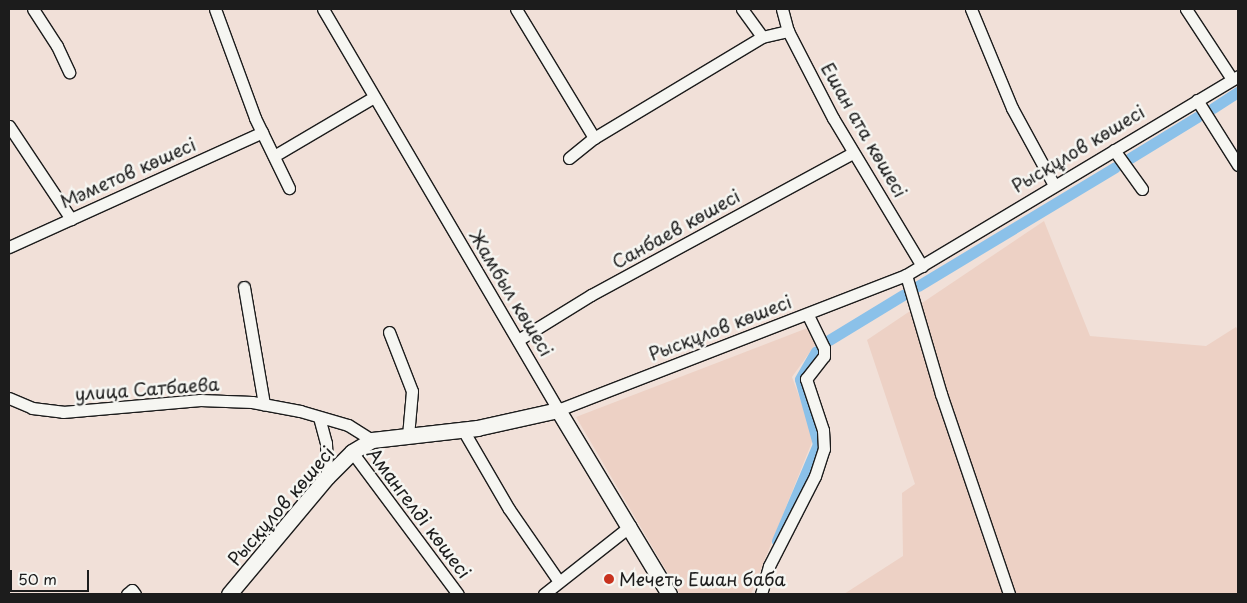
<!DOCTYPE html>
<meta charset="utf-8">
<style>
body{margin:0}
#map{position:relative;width:1247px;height:603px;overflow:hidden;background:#f1e0d8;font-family:"Playpen Sans",sans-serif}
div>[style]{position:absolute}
.built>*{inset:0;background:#edd1c5}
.canal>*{height:11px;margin:-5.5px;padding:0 5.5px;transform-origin:5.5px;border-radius:5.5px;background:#8bc1e9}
.roads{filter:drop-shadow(1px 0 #1c1c1c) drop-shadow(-1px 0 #1c1c1c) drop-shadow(0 1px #1c1c1c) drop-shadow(0 -1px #1c1c1c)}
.minor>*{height:11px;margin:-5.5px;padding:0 5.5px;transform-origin:5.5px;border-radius:5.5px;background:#f6f6f2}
.major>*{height:15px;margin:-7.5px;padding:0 7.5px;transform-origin:7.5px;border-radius:7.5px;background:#f6f6f2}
.dots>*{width:14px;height:14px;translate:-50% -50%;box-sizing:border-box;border:2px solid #f6f6f2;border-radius:50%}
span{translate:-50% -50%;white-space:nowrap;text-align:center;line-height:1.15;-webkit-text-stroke:5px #f6f6f2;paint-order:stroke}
.street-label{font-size:18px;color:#1c1c1c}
.poi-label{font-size:18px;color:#1c1c1c}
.left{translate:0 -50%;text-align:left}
.frame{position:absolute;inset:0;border:10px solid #1c1c1c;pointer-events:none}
.scale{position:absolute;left:10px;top:570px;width:79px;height:22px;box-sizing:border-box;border:2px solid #1c1c1c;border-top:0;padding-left:6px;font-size:15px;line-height:18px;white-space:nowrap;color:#1c1c1c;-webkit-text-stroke:4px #f6f6f2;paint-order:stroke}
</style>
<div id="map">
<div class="built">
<div style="clip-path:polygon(1044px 221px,1090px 336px,1206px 346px,1236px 327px,1238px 330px,1238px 594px,844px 594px,903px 556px,902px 493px,915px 484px,867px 340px)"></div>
<div style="clip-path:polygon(810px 327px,815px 345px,792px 377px,814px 437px,751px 594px,680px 594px,576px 417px)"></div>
</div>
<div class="canal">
<div style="left:1213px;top:108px;width:30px;rotate:-33deg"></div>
<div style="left:1130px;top:158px;width:79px;rotate:-31.5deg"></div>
<div style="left:918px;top:286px;width:230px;rotate:-31.1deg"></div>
<div style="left:829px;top:340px;width:87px;rotate:-31.3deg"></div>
<div style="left:777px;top:541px;width:105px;rotate:-67.1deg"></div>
<div style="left:818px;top:444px;width:67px;rotate:-105.5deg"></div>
<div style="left:800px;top:379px;width:32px;rotate:-60deg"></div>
</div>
<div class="roads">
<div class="minor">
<div style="left:33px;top:9px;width:44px;rotate:57deg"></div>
<div style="left:57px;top:46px;width:29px;rotate:65deg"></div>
<div style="left:215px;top:9px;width:116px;rotate:69.8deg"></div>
<div style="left:255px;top:118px;width:78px;rotate:64.1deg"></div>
<div style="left:323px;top:9px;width:465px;rotate:59.6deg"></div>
<div style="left:558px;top:410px;width:373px;rotate:-21.2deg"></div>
<div style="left:906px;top:275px;width:387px;rotate:-30.9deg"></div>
<div style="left:516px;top:9px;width:151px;rotate:58.8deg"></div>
<div style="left:742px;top:9px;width:34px;rotate:54deg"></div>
<div style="left:782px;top:9px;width:23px;rotate:75deg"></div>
<div style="left:788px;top:31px;width:98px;rotate:62.7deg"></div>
<div style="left:833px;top:118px;width:173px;rotate:59deg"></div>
<div style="left:971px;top:9px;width:107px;rotate:67.5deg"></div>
<div style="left:1012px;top:108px;width:88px;rotate:61.4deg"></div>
<div style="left:1186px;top:9px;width:84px;rotate:56.7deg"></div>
<div style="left:1197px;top:100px;width:77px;rotate:57.8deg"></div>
<div style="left:9px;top:126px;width:112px;rotate:56.3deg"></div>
<div style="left:1114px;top:150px;width:48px;rotate:54.3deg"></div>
<div style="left:274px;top:156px;width:116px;rotate:-30.5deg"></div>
<div style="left:569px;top:158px;width:32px;rotate:-39deg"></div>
<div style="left:594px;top:138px;width:196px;rotate:-31deg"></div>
<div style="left:762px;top:37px;width:27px;rotate:-13deg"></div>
<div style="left:9px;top:247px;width:278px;rotate:-24.4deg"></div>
<div style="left:906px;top:275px;width:124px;rotate:73.6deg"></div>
<div style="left:941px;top:394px;width:211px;rotate:71.2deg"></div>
<div style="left:244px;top:287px;width:119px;rotate:80.3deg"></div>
<div style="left:389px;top:332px;width:63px;rotate:68.7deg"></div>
<div style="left:412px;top:391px;width:45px;rotate:95.1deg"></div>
<div style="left:518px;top:340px;width:86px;rotate:-31.7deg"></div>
<div style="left:591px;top:295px;width:298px;rotate:-28.5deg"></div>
<div style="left:9px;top:398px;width:25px;rotate:23deg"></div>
<div style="left:32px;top:408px;width:31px;rotate:7deg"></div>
<div style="left:63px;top:412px;width:138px;rotate:-5deg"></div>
<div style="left:200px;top:400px;width:52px;rotate:2.2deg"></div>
<div style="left:252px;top:402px;width:49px;rotate:10.6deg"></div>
<div style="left:300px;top:411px;width:50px;rotate:16.3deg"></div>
<div style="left:348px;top:425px;width:28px;rotate:32deg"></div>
<div style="left:319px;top:417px;width:27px;rotate:75deg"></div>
<div style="left:326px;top:443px;width:34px;rotate:88deg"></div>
<div style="left:463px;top:430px;width:91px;rotate:59.8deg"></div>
<div style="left:509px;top:509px;width:86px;rotate:55.4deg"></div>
<div style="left:352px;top:452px;width:177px;rotate:53.3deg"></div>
<div style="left:127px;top:594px;width:6px;rotate:-39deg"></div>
<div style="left:132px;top:590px;width:5px;rotate:53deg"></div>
<div style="left:544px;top:594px;width:110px;rotate:-38.3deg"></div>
<div style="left:761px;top:594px;width:29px;rotate:-74deg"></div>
<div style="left:769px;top:566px;width:101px;rotate:-62.9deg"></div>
<div style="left:815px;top:476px;width:28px;rotate:-72deg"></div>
<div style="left:824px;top:449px;width:19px;rotate:-93deg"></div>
<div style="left:823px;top:430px;width:54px;rotate:-108.4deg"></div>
<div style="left:806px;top:379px;width:29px;rotate:-52deg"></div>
<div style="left:824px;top:356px;width:8px;rotate:-90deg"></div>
<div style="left:824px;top:348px;width:37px;rotate:-116deg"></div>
</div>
<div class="major">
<div style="left:229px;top:594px;width:153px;rotate:-50.1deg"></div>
<div style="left:327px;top:477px;width:35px;rotate:-45deg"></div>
<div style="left:352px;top:452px;width:23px;rotate:-31deg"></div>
<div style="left:372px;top:440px;width:106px;rotate:-6.5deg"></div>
<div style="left:477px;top:428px;width:83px;rotate:-12.5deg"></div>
<div style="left:558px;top:410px;width:215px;rotate:58.9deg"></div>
</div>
</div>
<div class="dots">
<div style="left:609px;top:579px;background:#c8321e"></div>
</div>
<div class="street-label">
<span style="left:864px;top:130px;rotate:60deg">Ешан ата көшесі</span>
<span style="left:1078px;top:149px;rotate:-31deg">Рысқұлов көшесі</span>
<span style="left:128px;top:173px;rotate:-24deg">Мәметов көшесі</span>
<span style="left:676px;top:229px;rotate:-29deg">Санбаев көшесі</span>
<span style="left:511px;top:293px;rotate:59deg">Жамбыл көшесі</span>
<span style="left:720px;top:328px;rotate:-21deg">Рысқұлов көшесі</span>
<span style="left:147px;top:389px;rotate:-4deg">улица Сатбаева</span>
<span style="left:281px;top:506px;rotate:-49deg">Рысқұлов көшесі</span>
<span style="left:419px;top:513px;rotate:53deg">Амангелді көшесі</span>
</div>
<div class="poi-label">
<span class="left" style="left:619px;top:579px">Мечеть Ешан баба</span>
</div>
<div class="frame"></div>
<div class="scale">50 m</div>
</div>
